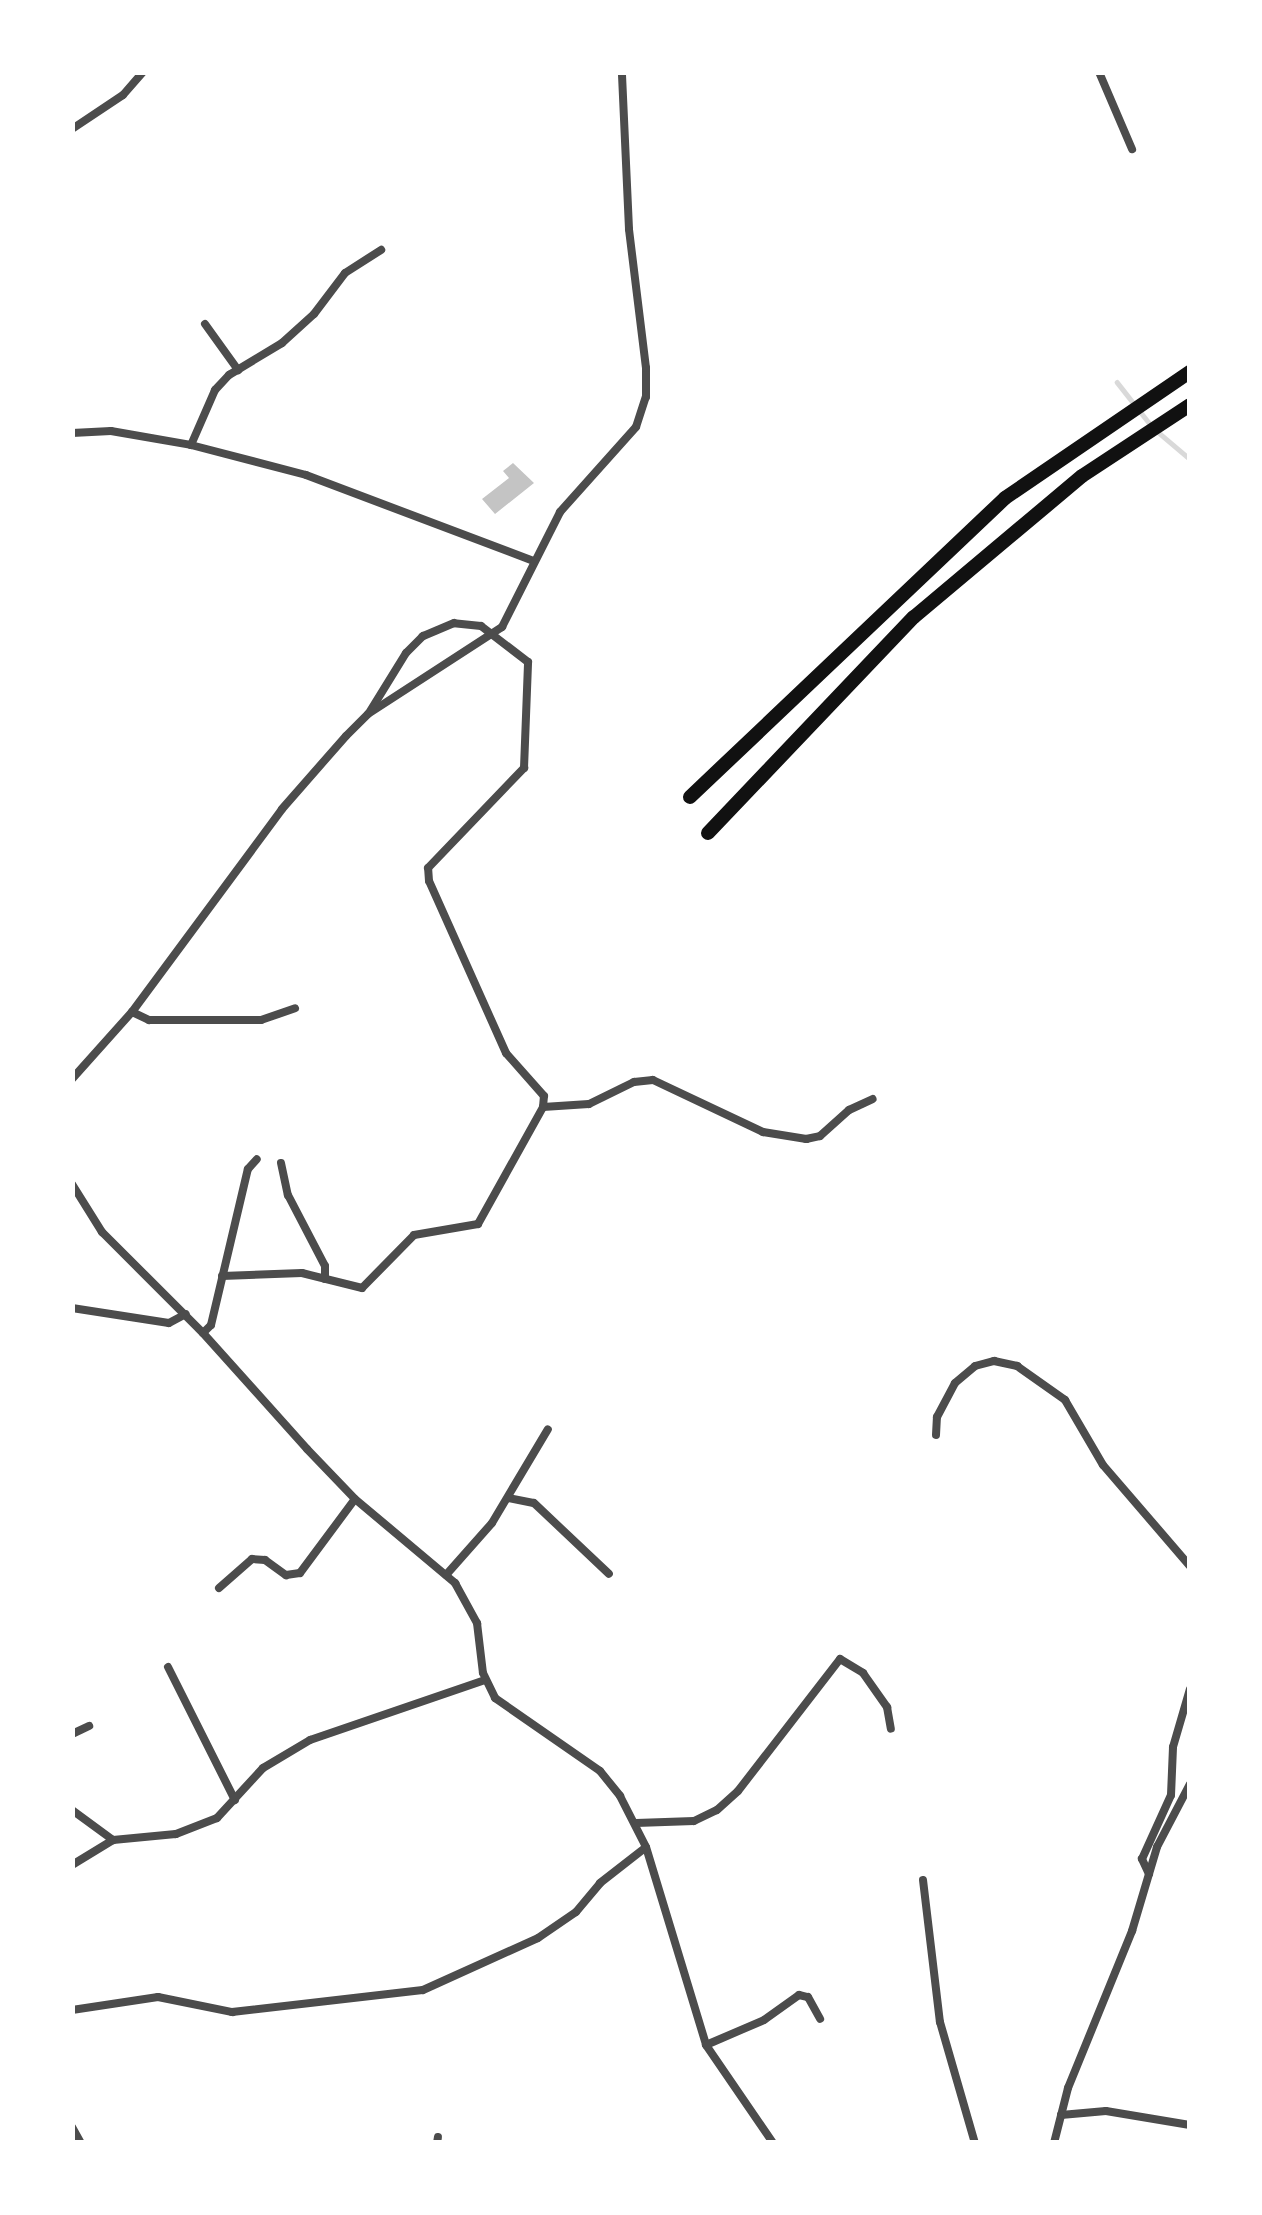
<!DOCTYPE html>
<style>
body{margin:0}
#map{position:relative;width:1262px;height:2215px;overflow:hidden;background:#fff;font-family:Mulish,sans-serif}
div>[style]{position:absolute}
.stream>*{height:4.5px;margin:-2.25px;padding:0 2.25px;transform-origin:2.25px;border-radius:2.25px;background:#d9d9d9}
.building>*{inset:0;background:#c4c4c4}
.minor>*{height:8px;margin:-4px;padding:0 4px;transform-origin:4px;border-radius:4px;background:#4c4c4c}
.motorway>*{height:14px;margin:-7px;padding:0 7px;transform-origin:7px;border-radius:7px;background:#111}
span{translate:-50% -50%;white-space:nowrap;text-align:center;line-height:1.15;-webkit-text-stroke:9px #fff;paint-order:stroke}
.frame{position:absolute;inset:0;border:75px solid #fff;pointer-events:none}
</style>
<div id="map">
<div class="stream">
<div style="left:1117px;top:382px;width:53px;rotate:51.8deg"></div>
<div style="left:1158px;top:432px;width:42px;rotate:40.2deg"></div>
</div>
<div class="building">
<div style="clip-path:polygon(513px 463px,534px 483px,495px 514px,482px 499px,509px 478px,503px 471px)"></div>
</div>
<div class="minor">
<div style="left:1099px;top:72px;width:84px;rotate:66.8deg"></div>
<div style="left:72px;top:129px;width:61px;rotate:-33.7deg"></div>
<div style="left:123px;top:95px;width:30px;rotate:-49deg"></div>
<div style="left:205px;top:324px;width:57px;rotate:54.3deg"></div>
<div style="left:72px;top:433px;width:39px;rotate:-3deg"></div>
<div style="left:111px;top:431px;width:81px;rotate:9.9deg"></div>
<div style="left:191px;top:445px;width:119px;rotate:14.6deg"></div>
<div style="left:306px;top:475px;width:244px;rotate:20.7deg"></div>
<div style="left:191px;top:445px;width:60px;rotate:-66.4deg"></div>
<div style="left:215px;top:390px;width:21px;rotate:-47deg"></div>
<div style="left:229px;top:375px;width:62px;rotate:-31.1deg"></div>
<div style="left:282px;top:343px;width:43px;rotate:-42.2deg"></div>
<div style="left:314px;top:314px;width:51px;rotate:-52.9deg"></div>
<div style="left:345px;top:273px;width:43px;rotate:-32.6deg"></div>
<div style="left:132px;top:1012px;width:19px;rotate:25deg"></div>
<div style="left:149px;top:1020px;width:112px"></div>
<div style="left:261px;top:1020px;width:36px;rotate:-19deg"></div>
<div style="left:72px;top:1079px;width:90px;rotate:-48.2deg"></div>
<div style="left:132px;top:1012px;width:252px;rotate:-53.5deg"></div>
<div style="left:282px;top:809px;width:97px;rotate:-48.8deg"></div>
<div style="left:346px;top:736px;width:31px;rotate:-45deg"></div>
<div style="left:368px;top:714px;width:160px;rotate:-33deg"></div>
<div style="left:502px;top:627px;width:129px;rotate:-63.2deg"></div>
<div style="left:560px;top:512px;width:114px;rotate:-48.2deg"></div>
<div style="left:636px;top:427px;width:32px;rotate:-72deg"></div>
<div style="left:646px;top:397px;width:29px;rotate:-90deg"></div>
<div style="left:646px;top:368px;width:140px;rotate:-97deg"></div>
<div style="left:629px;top:229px;width:157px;rotate:-92.6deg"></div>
<div style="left:543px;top:1107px;width:46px;rotate:-3.7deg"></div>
<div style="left:589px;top:1104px;width:50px;rotate:-26.1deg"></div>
<div style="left:634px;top:1082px;width:19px;rotate:-6deg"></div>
<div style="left:653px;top:1080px;width:122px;rotate:25.3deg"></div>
<div style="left:763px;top:1132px;width:44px;rotate:9.2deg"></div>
<div style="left:806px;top:1139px;width:14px;rotate:-12deg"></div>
<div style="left:820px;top:1136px;width:39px;rotate:-42deg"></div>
<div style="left:849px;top:1110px;width:26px;rotate:-25deg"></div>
<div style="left:281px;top:1163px;width:33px;rotate:78deg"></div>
<div style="left:288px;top:1195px;width:80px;rotate:62.5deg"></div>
<div style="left:325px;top:1266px;width:13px;rotate:90deg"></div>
<div style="left:72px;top:1184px;width:57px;rotate:58deg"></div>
<div style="left:102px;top:1232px;width:143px;rotate:45deg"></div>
<div style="left:203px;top:1333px;width:156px;rotate:48.1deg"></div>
<div style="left:307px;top:1449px;width:69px;rotate:46.2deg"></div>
<div style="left:355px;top:1499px;width:131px;rotate:40deg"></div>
<div style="left:455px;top:1583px;width:46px;rotate:61.2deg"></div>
<div style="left:477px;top:1623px;width:50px;rotate:83.2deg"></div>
<div style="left:483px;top:1673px;width:28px;rotate:64deg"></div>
<div style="left:495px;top:1698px;width:128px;rotate:34.8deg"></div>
<div style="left:600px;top:1771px;width:32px;rotate:51deg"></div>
<div style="left:620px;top:1796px;width:57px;rotate:63deg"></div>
<div style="left:646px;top:1847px;width:207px;rotate:73.1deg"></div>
<div style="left:706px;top:2045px;width:119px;rotate:55.6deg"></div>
<div style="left:222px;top:1276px;width:80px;rotate:-2.1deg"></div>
<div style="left:302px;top:1273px;width:62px;rotate:14deg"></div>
<div style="left:362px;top:1288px;width:74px;rotate:-45.5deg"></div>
<div style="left:414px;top:1235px;width:65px;rotate:-9.8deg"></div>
<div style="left:478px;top:1224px;width:134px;rotate:-60.9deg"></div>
<div style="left:543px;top:1107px;width:11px;rotate:-85deg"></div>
<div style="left:544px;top:1096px;width:57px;rotate:-131.5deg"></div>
<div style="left:506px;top:1053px;width:188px;rotate:-114.1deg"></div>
<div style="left:429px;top:881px;width:13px;rotate:-94deg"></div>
<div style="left:428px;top:868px;width:139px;rotate:-46.2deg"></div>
<div style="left:524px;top:768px;width:106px;rotate:-87.8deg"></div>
<div style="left:528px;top:662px;width:59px;rotate:-142.5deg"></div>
<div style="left:481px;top:626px;width:27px;rotate:-174deg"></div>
<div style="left:454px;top:623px;width:34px;rotate:157deg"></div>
<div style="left:423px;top:636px;width:24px;rotate:135deg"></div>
<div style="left:406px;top:653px;width:70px;rotate:121.7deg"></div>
<div style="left:72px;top:1308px;width:98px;rotate:8.8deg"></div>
<div style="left:169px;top:1323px;width:19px;rotate:-28deg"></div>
<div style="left:203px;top:1333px;width:11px;rotate:-45deg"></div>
<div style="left:211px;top:1325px;width:160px;rotate:-76.7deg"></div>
<div style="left:248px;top:1169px;width:13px;rotate:-48deg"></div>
<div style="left:936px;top:1435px;width:18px;rotate:-87deg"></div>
<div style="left:937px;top:1417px;width:38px;rotate:-62deg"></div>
<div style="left:955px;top:1383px;width:26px;rotate:-40deg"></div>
<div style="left:975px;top:1366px;width:20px;rotate:-15deg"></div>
<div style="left:994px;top:1361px;width:24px;rotate:12deg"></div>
<div style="left:1017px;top:1366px;width:59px;rotate:35.3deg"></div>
<div style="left:1065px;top:1400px;width:75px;rotate:59.7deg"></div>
<div style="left:1103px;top:1465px;width:133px;rotate:49.3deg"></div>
<div style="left:508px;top:1498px;width:26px;rotate:11deg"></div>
<div style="left:534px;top:1503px;width:103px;rotate:43.4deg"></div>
<div style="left:446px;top:1575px;width:69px;rotate:-48.5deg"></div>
<div style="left:492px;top:1523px;width:109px;rotate:-59.2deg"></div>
<div style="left:219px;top:1588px;width:44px;rotate:-41.3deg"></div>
<div style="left:252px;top:1559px;width:13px;rotate:4deg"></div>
<div style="left:265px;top:1560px;width:26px;rotate:36deg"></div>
<div style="left:286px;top:1575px;width:14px;rotate:-8deg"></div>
<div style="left:300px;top:1573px;width:92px;rotate:-53.4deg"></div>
<div style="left:168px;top:1667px;width:149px;rotate:63.3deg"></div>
<div style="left:72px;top:1734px;width:19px;rotate:-25deg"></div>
<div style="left:72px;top:1810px;width:51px;rotate:36.2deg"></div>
<div style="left:636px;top:1823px;width:58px;rotate:-2deg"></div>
<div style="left:694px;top:1821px;width:25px;rotate:-26deg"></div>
<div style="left:717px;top:1810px;width:28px;rotate:-42deg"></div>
<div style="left:738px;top:1791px;width:167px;rotate:-52.3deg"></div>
<div style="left:840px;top:1659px;width:27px;rotate:31deg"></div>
<div style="left:863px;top:1673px;width:42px;rotate:54.8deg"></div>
<div style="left:887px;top:1707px;width:22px;rotate:80deg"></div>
<div style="left:72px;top:1865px;width:48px;rotate:-31.4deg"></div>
<div style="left:113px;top:1840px;width:63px;rotate:-5.4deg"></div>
<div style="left:176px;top:1834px;width:44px;rotate:-21.3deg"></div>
<div style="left:217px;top:1818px;width:68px;rotate:-47.4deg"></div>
<div style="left:263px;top:1768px;width:55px;rotate:-30.8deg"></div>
<div style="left:310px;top:1740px;width:185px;rotate:-18.9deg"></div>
<div style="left:1149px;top:1874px;width:17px;rotate:-115deg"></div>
<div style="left:1142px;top:1859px;width:70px;rotate:-65.6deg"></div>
<div style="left:1171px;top:1795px;width:48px;rotate:-87.6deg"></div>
<div style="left:1173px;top:1747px;width:60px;rotate:-73.7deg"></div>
<div style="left:923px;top:1880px;width:143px;rotate:83.2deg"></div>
<div style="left:940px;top:2022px;width:126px;rotate:73.9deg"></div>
<div style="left:72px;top:2010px;width:87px;rotate:-8.6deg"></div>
<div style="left:158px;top:1997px;width:76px;rotate:11.5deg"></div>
<div style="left:232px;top:2012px;width:192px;rotate:-6.6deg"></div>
<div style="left:423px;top:1990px;width:126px;rotate:-24.3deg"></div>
<div style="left:538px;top:1938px;width:46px;rotate:-34.4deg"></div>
<div style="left:576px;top:1912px;width:38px;rotate:-50deg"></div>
<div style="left:600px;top:1883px;width:58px;rotate:-38deg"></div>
<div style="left:706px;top:2045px;width:63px;rotate:-23.3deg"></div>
<div style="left:764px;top:2020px;width:43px;rotate:-35.5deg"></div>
<div style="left:799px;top:1995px;width:9px;rotate:13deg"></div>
<div style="left:808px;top:1997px;width:25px;rotate:61deg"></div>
<div style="left:1061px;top:2115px;width:45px;rotate:-5.1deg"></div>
<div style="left:1106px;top:2111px;width:85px;rotate:9.5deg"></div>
<div style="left:72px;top:2127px;width:18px;rotate:61deg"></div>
<div style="left:437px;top:2143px;width:6px;rotate:-81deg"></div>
<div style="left:1054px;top:2143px;width:57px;rotate:-75.7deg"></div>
<div style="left:1068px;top:2088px;width:170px;rotate:-67.8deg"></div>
<div style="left:1132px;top:1931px;width:88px;rotate:-73.4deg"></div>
<div style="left:1157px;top:1847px;width:71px;rotate:-62.4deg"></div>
</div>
<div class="motorway">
<div style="left:690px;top:797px;width:434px;rotate:-43.5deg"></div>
<div style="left:1005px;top:498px;width:224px;rotate:-34.3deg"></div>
<div style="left:708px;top:833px;width:298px;rotate:-46.4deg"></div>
<div style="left:914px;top:617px;width:219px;rotate:-40deg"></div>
<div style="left:1082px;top:476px;width:129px;rotate:-33.3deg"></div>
</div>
<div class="frame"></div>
</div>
